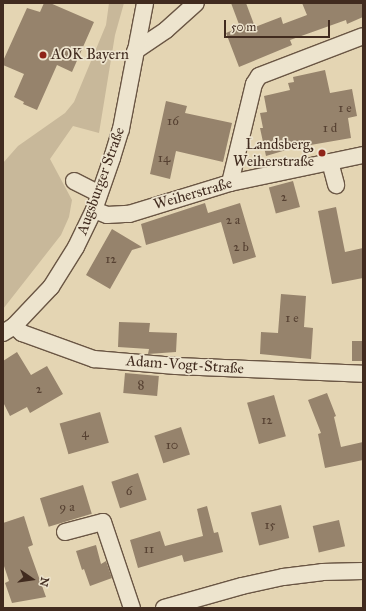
<!DOCTYPE html>
<meta charset="utf-8">
<style>
body{margin:0}
#map{position:relative;width:366px;height:611px;overflow:hidden;background:#e4d5b3;font-family:"IM FELL Great Primer",serif}
div>[style]{position:absolute}
.green>*{inset:0;background:#c8b89a}
.building>*{inset:0;background:#96836c;transform-origin:0 0}
.roads{filter:drop-shadow(1px 0 #6a5644) drop-shadow(-1px 0 #6a5644) drop-shadow(0 1px #6a5644) drop-shadow(0 -1px #6a5644)}
.minor>*{height:16px;margin:-8px;padding:0 8px;transform-origin:8px;border-radius:8px;background:#ede4ce}
.dots>*{width:11px;height:11px;translate:-50% -50%;box-sizing:border-box;border:2px solid #ede4ce;border-radius:50%}
span{translate:-50% -50%;white-space:nowrap;text-align:center;line-height:1.15;-webkit-text-stroke:3.5px #ede4ce;paint-order:stroke}
.number-label{font-size:13px;color:#564132}
.number-label span{-webkit-text-stroke-width:0}
.poi-label{font-size:15px;color:#412b1f}
.left{translate:0 -50%;text-align:left}
.right{translate:-100% -50%;text-align:right}
.street-label{font-size:15px;color:#412b1f}
.frame{position:absolute;inset:0;border:4px solid #412b1f;pointer-events:none}
.north{position:absolute;left:12px;top:559px;width:40px;height:40px;-webkit-text-stroke:3px #ede4ce;paint-order:stroke;rotate:103deg;font-size:11px;font-weight:700;line-height:16px;text-align:center;color:#412b1f}
.north::after{content:'';display:block;margin:auto;width:14px;height:18px;background:#412b1f;clip-path:polygon(50% 0,100% 100%,50% 72%,0 100%)}
.scale{position:absolute;left:224px;top:20px;width:106px;height:18px;box-sizing:border-box;border:2px solid #412b1f;border-top:0;padding-left:5px;font-size:12px;line-height:14px;white-space:nowrap;color:#412b1f;-webkit-text-stroke:3px #ede4ce;paint-order:stroke}
</style>
<div id="map">
<div class="green">
<div style="clip-path:polygon(109px 3px,124px 3px,115px 35px,99px 133px,73px 126px,50px 159px,72px 200px,69px 217px,61px 235px,3px 309px,3px 163px,18px 146px,65px 113px,74px 102px,106px 25px)"></div>
</div>
<div class="building">
<div style="clip-path:polygon(44px 3px,50px 3px,94px 22px,72px 72px,57px 65px,37px 110px,23px 104px,24px 102px,14px 97px,24px 74px,3px 65px,3px 61px,27px 8px,40px 12px)"></div>
<div style="clip-path:polygon(231px 3px,246px 3px,255px 27px,281px 17px,283px 24px,307px 15px,302px 3px,363px 3px,363px 17px,347px 24px,346px 20px,290px 40px,292px 45px,239px 67px,226px 33px,240px 27px)"></div>
<div style="clip-path:polygon(325px 70px,330px 93px,352px 89px,357px 116px,348px 118px,351px 138px,293px 148px,266px 156px,260px 128px,263px 128px,260px 113px,267px 112px,264px 96px,290px 90px,288px 83px,294px 82px,293px 77px)"></div>
<div style="clip-path:polygon(166px 101px,187px 106px,185px 113px,232px 123px,223px 162px,176px 151px,170px 179px,150px 174px)"></div>
<div style="left:293px;top:181px;width:27px;height:25px;rotate:75deg"></div>
<div style="clip-path:polygon(205px 203px,208px 213px,240px 203px,256px 257px,233px 264px,221px 222px,146px 245px,141px 224px)"></div>
<div style="clip-path:polygon(336px 207px,345px 252px,363px 248px,363px 278px,332px 284px,318px 211px)"></div>
<div style="clip-path:polygon(112px 229px,142px 247px,132px 250px,110px 289px,86px 275px)"></div>
<div style="clip-path:polygon(281px 294px,306px 296px,304px 327px,313px 328px,311px 359px,260px 354px,261px 332px,278px 333px)"></div>
<div style="clip-path:polygon(119px 322px,150px 323px,149px 332px,177px 333px,176px 352px,148px 354px,149px 349px,118px 347px)"></div>
<div style="left:352px;top:341px;width:11px;height:20px"></div>
<div style="clip-path:polygon(17px 352px,31px 375px,47px 366px,63px 394px,30px 413px,27px 407px,10px 416px,3px 402px,3px 361px)"></div>
<div style="left:125px;top:373px;width:34px;height:20px;rotate:5deg"></div>
<div style="clip-path:polygon(327px 393px,336px 416px,334px 417px,341px 447px,363px 442px,363px 460px,325px 468px,318px 434px,321px 433px,308px 400px)"></div>
<div style="left:274px;top:395px;width:43px;height:28px;rotate:74deg"></div>
<div style="left:100px;top:412px;width:32px;height:42px;rotate:74deg"></div>
<div style="left:181px;top:427px;width:29px;height:28px;rotate:72deg"></div>
<div style="left:138px;top:473px;width:28px;height:28px;rotate:72deg"></div>
<div style="left:83px;top:485px;width:30px;height:45px;rotate:73deg"></div>
<div style="left:281px;top:505px;width:34px;height:31px;rotate:76deg"></div>
<div style="clip-path:polygon(207px 506px,214px 533px,218px 532px,223px 552px,184px 562px,182px 555px,138px 568px,130px 540px,160px 531px,165px 546px,203px 536px,197px 509px)"></div>
<div style="clip-path:polygon(24px 516px,33px 545px,28px 547px,46px 597px,12px 603px,5px 583px,9px 581px,3px 563px,3px 523px)"></div>
<div style="left:339px;top:520px;width:27px;height:27px;rotate:77deg"></div>
<div style="clip-path:polygon(96px 545px,101px 564px,106px 561px,112px 578px,90px 586px,84px 569px,82px 570px,76px 551px)"></div>
</div>
<div class="roads">
<div class="minor">
<div style="left:135px;top:51px;width:37px;rotate:-34deg"></div>
<div style="left:166px;top:30px;width:40px;rotate:-42deg"></div>
<div style="left:330px;top:162px;width:24px;rotate:75deg"></div>
<div style="left:74px;top:181px;width:28px;rotate:27deg"></div>
<div style="left:230px;top:183px;width:102px;rotate:-76.4deg"></div>
<div style="left:254px;top:84px;width:9px;rotate:-58deg"></div>
<div style="left:259px;top:76px;width:111px;rotate:-21deg"></div>
<div style="left:94px;top:210px;width:14px;rotate:21deg"></div>
<div style="left:107px;top:215px;width:22px;rotate:-3deg"></div>
<div style="left:129px;top:214px;width:106px;rotate:-17.1deg"></div>
<div style="left:230px;top:183px;width:136px;rotate:-11.9deg"></div>
<div style="left:14px;top:326px;width:11px;rotate:41deg"></div>
<div style="left:22px;top:333px;width:77px;rotate:19.9deg"></div>
<div style="left:94px;top:359px;width:82px;rotate:4.9deg"></div>
<div style="left:176px;top:366px;width:187px;rotate:2.4deg"></div>
<div style="left:3px;top:333px;width:13px;rotate:-32deg"></div>
<div style="left:14px;top:326px;width:54px;rotate:-46.5deg"></div>
<div style="left:51px;top:287px;width:47px;rotate:-58deg"></div>
<div style="left:76px;top:247px;width:41px;rotate:-64.1deg"></div>
<div style="left:94px;top:210px;width:55px;rotate:-70.9deg"></div>
<div style="left:112px;top:158px;width:30px;rotate:-73deg"></div>
<div style="left:121px;top:129px;width:128px;rotate:-79.2deg"></div>
<div style="left:65px;top:532px;width:39px;rotate:-15deg"></div>
<div style="left:103px;top:522px;width:91px;rotate:71.4deg"></div>
<div style="left:164px;top:608px;width:81px;rotate:-15.8deg"></div>
<div style="left:242px;top:586px;width:42px;rotate:-12.4deg"></div>
<div style="left:283px;top:577px;width:39px;rotate:-7deg"></div>
<div style="left:322px;top:572px;width:41px;rotate:-1.4deg"></div>
</div>
</div>
<div class="dots">
<div style="left:43px;top:55px;background:#8f2418"></div>
<div style="left:322px;top:153px;background:#8f2418"></div>
</div>
<div class="number-label">
<span style="left:345px;top:108px">1 e</span>
<span style="left:173px;top:121px">16</span>
<span style="left:330px;top:128px">1 d</span>
<span style="left:164px;top:158px">14</span>
<span style="left:284px;top:197px">2</span>
<span style="left:233px;top:220px">2 a</span>
<span style="left:241px;top:247px">2 b</span>
<span style="left:111px;top:259px">12</span>
<span style="left:292px;top:318px">1 e</span>
<span style="left:141px;top:385px">8</span>
<span style="left:39px;top:389px">2</span>
<span style="left:267px;top:420px">12</span>
<span style="left:85px;top:433px">4</span>
<span style="left:172px;top:445px">10</span>
<span style="left:129px;top:491px">6</span>
<span style="left:67px;top:507px">9 a</span>
<span style="left:270px;top:525px">15</span>
<span style="left:149px;top:549px">11</span>
</div>
<div class="poi-label">
<span class="left" style="left:51px;top:55px">AOK Bayern</span>
<span class="right" style="left:314px;top:153px">Landsberg,<br>Weiherstraße</span>
</div>
<div class="street-label">
<span style="left:101px;top:181px;rotate:-70deg">Augsburger Straße</span>
<span style="left:193px;top:194px;rotate:-16deg">Weiherstraße</span>
<span style="left:185px;top:365px;rotate:4deg">Adam-Vogt-Straße</span>
</div>
<div class="frame"></div>
<div class="north">N</div>
<div class="scale">50 m</div>
</div>
